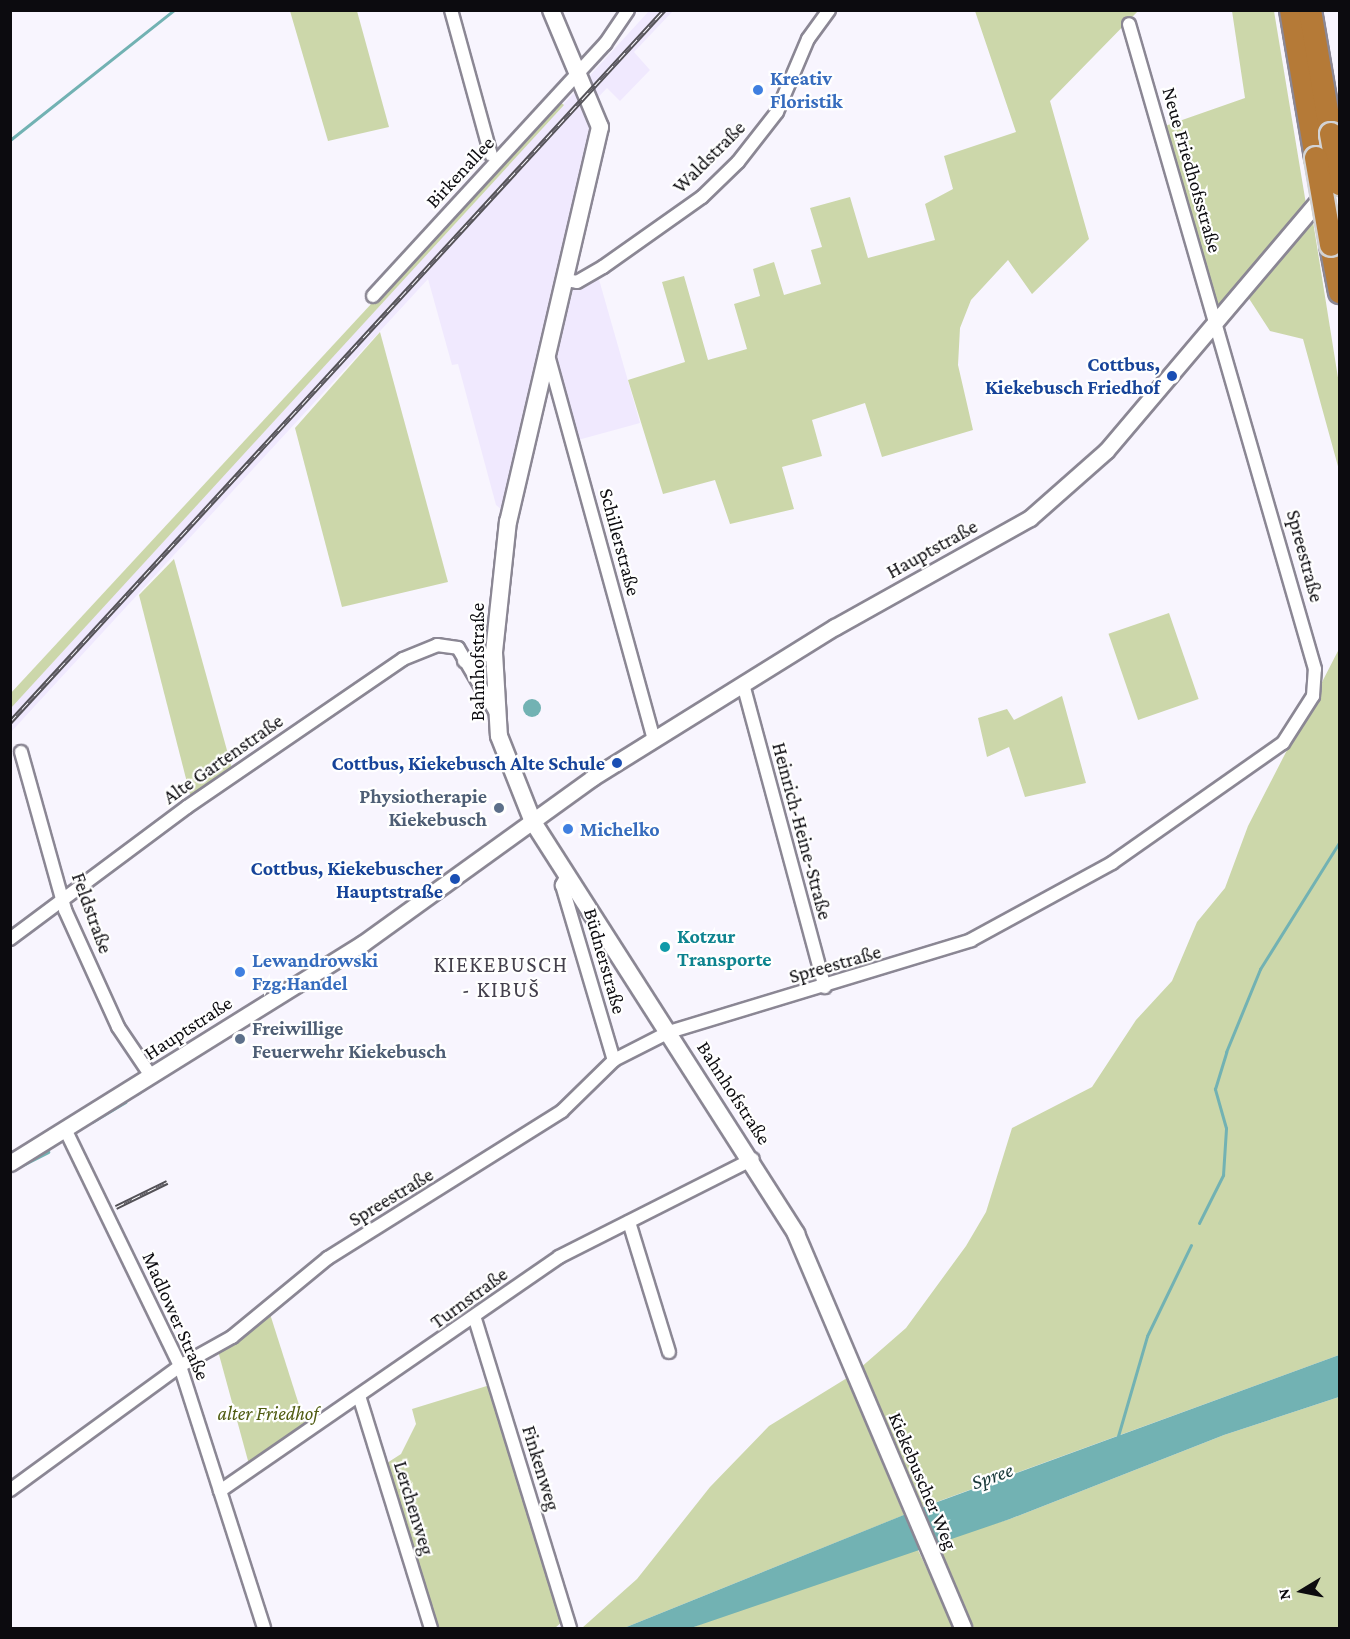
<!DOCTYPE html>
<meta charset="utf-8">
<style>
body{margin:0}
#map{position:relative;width:1350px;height:1639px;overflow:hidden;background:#f8f5fe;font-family:"Crimson Pro",serif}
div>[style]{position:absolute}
.built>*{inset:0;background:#f0e9fe}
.green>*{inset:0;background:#ccd7aa;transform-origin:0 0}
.water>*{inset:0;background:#72b2b3}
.round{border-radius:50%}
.stream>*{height:3px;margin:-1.5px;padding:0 1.5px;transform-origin:1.5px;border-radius:1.5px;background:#72b2b3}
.roads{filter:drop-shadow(2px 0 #8b8794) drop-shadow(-2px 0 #8b8794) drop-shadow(0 2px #8b8794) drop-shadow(0 -2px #8b8794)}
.minor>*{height:12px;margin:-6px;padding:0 6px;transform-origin:6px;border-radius:6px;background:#fff}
.tertiary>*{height:15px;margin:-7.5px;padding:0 7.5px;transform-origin:7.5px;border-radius:7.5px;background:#fff}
.secondary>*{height:16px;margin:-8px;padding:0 8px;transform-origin:8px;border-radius:8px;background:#fff}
.motorway>*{height:22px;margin:-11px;padding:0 11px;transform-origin:11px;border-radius:11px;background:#b57a37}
.rail>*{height:5px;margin-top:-2.5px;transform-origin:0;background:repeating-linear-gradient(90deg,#fff 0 9px,#545258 0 18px);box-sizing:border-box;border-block:2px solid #545258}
.bridges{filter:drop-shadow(2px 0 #d3d3d4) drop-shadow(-2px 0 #d3d3d4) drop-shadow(0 2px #d3d3d4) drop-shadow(0 -2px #d3d3d4)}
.motorway-bridge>*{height:22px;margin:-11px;padding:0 11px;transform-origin:11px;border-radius:11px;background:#b57a37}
.dots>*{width:16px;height:16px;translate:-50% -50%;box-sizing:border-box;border:3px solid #fff;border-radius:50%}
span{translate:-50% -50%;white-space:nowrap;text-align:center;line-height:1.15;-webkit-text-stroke:4.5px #fff;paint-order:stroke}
.shop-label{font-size:20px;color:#366cbe;font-weight:700}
.left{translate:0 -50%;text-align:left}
.street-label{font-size:20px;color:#0c0b0f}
.transit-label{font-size:20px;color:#164399;font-weight:700}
.right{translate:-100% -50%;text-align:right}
.service-label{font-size:20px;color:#4e5e75;font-weight:700}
.culture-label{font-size:20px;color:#0d838f;font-weight:700}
.park-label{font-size:20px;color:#505c12;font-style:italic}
.water-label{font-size:21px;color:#163737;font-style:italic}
.quarter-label{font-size:22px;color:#44404c;letter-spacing:1.5px}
.frame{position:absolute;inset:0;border:12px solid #0c0b0f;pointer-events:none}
.north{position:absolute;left:1272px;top:1561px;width:60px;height:60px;-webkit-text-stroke:4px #fff;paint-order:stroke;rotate:260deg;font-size:16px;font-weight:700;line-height:24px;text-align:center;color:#0c0b0f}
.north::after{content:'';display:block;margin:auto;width:21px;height:27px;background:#0c0b0f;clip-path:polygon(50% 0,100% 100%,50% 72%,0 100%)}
</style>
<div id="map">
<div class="built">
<div style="clip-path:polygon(649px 11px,673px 11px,634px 52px,650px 70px,620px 101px,607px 88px,588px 108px,593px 128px,502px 510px,496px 505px,458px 364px,452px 365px,428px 279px,11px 732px,10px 708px)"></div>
<div style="clip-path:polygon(598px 276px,640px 423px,578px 440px,556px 357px,569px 290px)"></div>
</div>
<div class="green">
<div style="clip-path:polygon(290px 11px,357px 11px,389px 127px,328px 141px)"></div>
<div style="clip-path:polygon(975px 11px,1138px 11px,1050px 101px,1089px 239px,1032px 294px,1008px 260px,971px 300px,960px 328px,958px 365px,973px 430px,882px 457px,865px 403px,812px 420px,822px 456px,782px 467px,794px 509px,730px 524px,715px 480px,663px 494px,628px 380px,685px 362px,662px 282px,684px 276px,708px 360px,747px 349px,734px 304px,760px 296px,753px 269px,774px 262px,784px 295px,821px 284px,811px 250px,822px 247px,810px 208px,850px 197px,868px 258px,935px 240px,925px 204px,953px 189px,944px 156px,1016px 132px)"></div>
<div style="clip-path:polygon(1232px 11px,1274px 11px,1306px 204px,1215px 315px,1165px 126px,1245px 98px)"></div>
<div style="clip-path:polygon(559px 101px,564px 105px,11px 708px,10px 694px)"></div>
<div style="clip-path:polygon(1312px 215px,1339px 384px,1339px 470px,1303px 339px,1270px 331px,1248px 297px)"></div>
<div style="clip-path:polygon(380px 332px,448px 582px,342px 607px,295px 428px)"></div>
<div style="clip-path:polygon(174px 559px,233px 772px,192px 802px,139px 595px)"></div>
<div style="left:1169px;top:613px;width:91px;height:64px;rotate:71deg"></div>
<div style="clip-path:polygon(1339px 649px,1339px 1355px,923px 1507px,859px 1369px,906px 1328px,966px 1246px,986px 1212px,1012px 1128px,1092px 1087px,1136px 1020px,1172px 981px,1197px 922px,1225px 888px,1248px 826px)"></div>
<div style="clip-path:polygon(1062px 696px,1086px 783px,1025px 797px,1009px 747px,987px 757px,978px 718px,1007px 709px,1014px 720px)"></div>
<div style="clip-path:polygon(270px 1314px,307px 1430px,250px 1468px,218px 1351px)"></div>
<div style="clip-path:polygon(847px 1378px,904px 1515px,624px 1628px,582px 1628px,637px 1579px,710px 1487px,769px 1426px)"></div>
<div style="clip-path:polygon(490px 1385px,563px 1621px,555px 1628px,436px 1628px,387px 1463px,401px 1454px,416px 1424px,412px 1409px)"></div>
<div style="clip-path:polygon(1339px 1397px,1339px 1628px,974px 1628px,937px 1541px,1010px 1519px,1224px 1435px)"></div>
<div style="clip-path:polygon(917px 1548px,955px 1628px,691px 1628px,729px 1613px)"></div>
</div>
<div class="water">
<div class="round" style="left:523px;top:699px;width:18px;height:18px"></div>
<div style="clip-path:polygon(1339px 1355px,1339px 1397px,1224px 1435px,1010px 1519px,691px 1628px,624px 1628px,921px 1508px)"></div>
</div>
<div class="stream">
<div style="left:10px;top:140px;width:209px;rotate:-38.4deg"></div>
<div style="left:137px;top:1094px;width:22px;rotate:-36deg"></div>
<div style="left:92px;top:1122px;width:39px;rotate:-31deg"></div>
<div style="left:11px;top:1171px;width:42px;rotate:-27.2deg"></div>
<div style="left:1199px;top:1223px;width:54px;rotate:-63.4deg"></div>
<div style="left:1223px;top:1175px;width:47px;rotate:-86.3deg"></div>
<div style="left:1226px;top:1128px;width:41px;rotate:-105.8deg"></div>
<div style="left:1215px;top:1089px;width:39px;rotate:-73deg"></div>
<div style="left:1226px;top:1052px;width:90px;rotate:-67.7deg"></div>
<div style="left:1260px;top:969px;width:151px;rotate:-58deg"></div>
<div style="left:1118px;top:1436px;width:104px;rotate:-73.8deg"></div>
<div style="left:1147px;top:1336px;width:101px;rotate:-64.2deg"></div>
</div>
<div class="roads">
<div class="minor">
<div style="left:451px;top:10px;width:150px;rotate:74.6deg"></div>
<div style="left:566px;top:280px;width:11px;rotate:10deg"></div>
<div style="left:577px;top:282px;width:30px;rotate:-30deg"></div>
<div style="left:603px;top:267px;width:121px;rotate:-35.3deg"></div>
<div style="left:702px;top:197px;width:50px;rotate:-44.2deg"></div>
<div style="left:738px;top:162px;width:63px;rotate:-52deg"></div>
<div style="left:777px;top:112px;width:79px;rotate:-67deg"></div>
<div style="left:808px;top:39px;width:36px;rotate:-54deg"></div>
<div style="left:373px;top:296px;width:343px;rotate:-47.4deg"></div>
<div style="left:605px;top:44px;width:41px;rotate:-55.9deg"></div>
<div style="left:548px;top:355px;width:399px;rotate:74.6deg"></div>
<div style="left:464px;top:661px;width:31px;rotate:-15deg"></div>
<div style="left:743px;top:684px;width:314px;rotate:74.9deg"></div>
<div style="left:21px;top:752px;width:164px;rotate:74.4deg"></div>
<div style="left:65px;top:910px;width:128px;rotate:65.6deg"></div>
<div style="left:118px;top:1027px;width:59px;rotate:56deg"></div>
<div style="left:568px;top:874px;width:13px;rotate:119deg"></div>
<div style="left:562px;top:885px;width:183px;rotate:73.5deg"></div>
<div style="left:10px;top:939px;width:221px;rotate:-36.7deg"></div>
<div style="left:187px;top:807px;width:262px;rotate:-34.4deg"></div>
<div style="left:403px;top:659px;width:37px;rotate:-22deg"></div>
<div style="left:437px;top:645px;width:21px;rotate:8deg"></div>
<div style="left:458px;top:648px;width:73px;rotate:59.6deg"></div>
<div style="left:66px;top:1131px;width:261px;rotate:64.1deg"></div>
<div style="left:180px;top:1366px;width:275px;rotate:72.2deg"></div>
<div style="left:629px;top:1222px;width:136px;rotate:72.9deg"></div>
<div style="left:475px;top:1319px;width:323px;rotate:72.9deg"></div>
<div style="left:360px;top:1399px;width:240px;rotate:72.8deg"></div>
<div style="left:10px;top:1490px;width:210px;rotate:-36.1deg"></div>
<div style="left:180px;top:1366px;width:60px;rotate:-29.1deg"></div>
<div style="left:232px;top:1337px;width:124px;rotate:-39.5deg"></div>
<div style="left:328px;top:1258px;width:276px;rotate:-32.1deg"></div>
<div style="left:562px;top:1111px;width:73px;rotate:-44.4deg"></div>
<div style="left:614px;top:1060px;width:62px;rotate:-27deg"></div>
<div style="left:669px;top:1032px;width:316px;rotate:-16.9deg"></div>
<div style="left:971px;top:940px;width:161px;rotate:-28.6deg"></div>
<div style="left:1112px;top:863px;width:209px;rotate:-35.1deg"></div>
<div style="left:1283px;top:743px;width:56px;rotate:-57.4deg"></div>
<div style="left:1313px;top:696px;width:27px;rotate:-86deg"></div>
<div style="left:1315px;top:669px;width:671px;rotate:-106.09deg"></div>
<div style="left:220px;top:1491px;width:412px;rotate:-34.6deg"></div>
<div style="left:559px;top:1257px;width:217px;rotate:-26.8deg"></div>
</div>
<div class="tertiary">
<div style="left:10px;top:1163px;width:415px;rotate:-31.9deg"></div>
<div style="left:362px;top:944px;width:284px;rotate:-35.8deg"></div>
<div style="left:592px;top:778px;width:286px;rotate:-31.9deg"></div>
<div style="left:835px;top:627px;width:223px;rotate:-29.2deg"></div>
<div style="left:1030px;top:518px;width:101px;rotate:-41.4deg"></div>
<div style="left:1106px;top:451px;width:338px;rotate:-49.7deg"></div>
</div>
<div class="secondary">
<div style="left:551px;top:10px;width:127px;rotate:67.3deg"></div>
<div style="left:600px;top:127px;width:405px;rotate:103.1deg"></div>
<div style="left:508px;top:521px;width:133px;rotate:96.1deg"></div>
<div style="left:494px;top:653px;width:83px;rotate:86.6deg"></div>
<div style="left:499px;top:736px;width:92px;rotate:68.4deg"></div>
<div style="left:533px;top:822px;width:489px;rotate:57.4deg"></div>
<div style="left:796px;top:1234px;width:428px;rotate:67deg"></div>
</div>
<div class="motorway">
<div style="left:1291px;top:10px;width:150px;rotate:80.4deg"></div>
<div style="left:1310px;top:10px;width:126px;rotate:80.4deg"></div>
<div style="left:1331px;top:245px;width:48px;rotate:79.2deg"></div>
</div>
</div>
<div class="rail">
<div style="left:10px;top:722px;width:967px;rotate:-47.43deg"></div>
<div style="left:116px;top:1207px;width:57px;rotate:-26.1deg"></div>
</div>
<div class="bridges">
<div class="motorway-bridge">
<div style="left:1331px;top:134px;width:51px;rotate:79.8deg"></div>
<div style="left:1316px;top:158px;width:88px;rotate:80.2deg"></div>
</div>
</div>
<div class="dots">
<div style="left:758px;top:90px;background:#3f7fe0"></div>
<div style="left:1172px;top:376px;background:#1a4fb4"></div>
<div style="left:617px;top:763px;background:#1a4fb4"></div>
<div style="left:499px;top:808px;background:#5c6f8a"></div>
<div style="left:568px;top:829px;background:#3f7fe0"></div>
<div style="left:455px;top:879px;background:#1a4fb4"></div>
<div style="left:665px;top:947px;background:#0f9aa8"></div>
<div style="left:240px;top:972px;background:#3f7fe0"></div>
<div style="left:240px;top:1039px;background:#5c6f8a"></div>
</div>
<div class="shop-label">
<span class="left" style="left:770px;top:90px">Kreativ<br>Floristik</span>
<span class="left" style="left:580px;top:829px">Michelko</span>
<span class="left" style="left:252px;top:972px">Lewandrowski<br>Fzg.Handel</span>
</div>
<div class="street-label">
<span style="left:709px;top:157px;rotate:-45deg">Waldstraße</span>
<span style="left:1192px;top:170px;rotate:74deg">Neue Friedhofsstraße</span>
<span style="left:460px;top:172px;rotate:-47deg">Birkenallee</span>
<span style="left:620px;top:542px;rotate:75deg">Schillerstraße</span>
<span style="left:932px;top:549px;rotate:-29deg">Hauptstraße</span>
<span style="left:1305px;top:556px;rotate:75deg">Spreestraße</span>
<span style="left:477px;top:662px;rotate:-90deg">Bahnhofstraße</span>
<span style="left:223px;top:759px;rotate:-35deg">Alte Gartenstraße</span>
<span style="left:802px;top:831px;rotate:75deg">Heinrich-Heine-Straße</span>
<span style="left:92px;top:913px;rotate:70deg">Feldstraße</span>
<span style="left:605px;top:961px;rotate:74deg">Büdnerstraße</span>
<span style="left:835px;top:964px;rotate:-16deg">Spreestraße</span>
<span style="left:188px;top:1028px;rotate:-33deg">Hauptstraße</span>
<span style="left:734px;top:1093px;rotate:57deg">Bahnhofstraße</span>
<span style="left:391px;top:1197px;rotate:-31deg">Spreestraße</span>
<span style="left:469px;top:1298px;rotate:-36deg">Turnstraße</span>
<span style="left:176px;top:1316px;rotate:66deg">Madlower Straße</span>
<span style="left:541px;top:1468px;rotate:73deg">Finkenweg</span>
<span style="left:923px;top:1481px;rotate:67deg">Kiekebuscher Weg</span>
<span style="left:414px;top:1508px;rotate:73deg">Lerchenweg</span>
</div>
<div class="transit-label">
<span class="right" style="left:1160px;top:376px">Cottbus,<br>Kiekebusch Friedhof</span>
<span class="right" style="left:605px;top:763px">Cottbus, Kiekebusch Alte Schule</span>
<span class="right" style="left:443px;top:880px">Cottbus, Kiekebuscher<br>Hauptstraße</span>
</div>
<div class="service-label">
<span class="right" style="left:487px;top:808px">Physiotherapie<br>Kiekebusch</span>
<span class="left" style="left:252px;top:1040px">Freiwillige<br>Feuerwehr Kiekebusch</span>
</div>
<div class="culture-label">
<span class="left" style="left:677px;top:948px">Kotzur<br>Transporte</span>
</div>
<div class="park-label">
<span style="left:268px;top:1413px">alter Friedhof</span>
</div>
<div class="water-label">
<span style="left:992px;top:1476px;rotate:-20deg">Spree</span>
</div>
<div class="quarter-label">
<span style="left:501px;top:977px">KIEKEBUSCH<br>- KIBUŠ</span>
</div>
<div class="frame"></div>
<div class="north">N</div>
</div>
